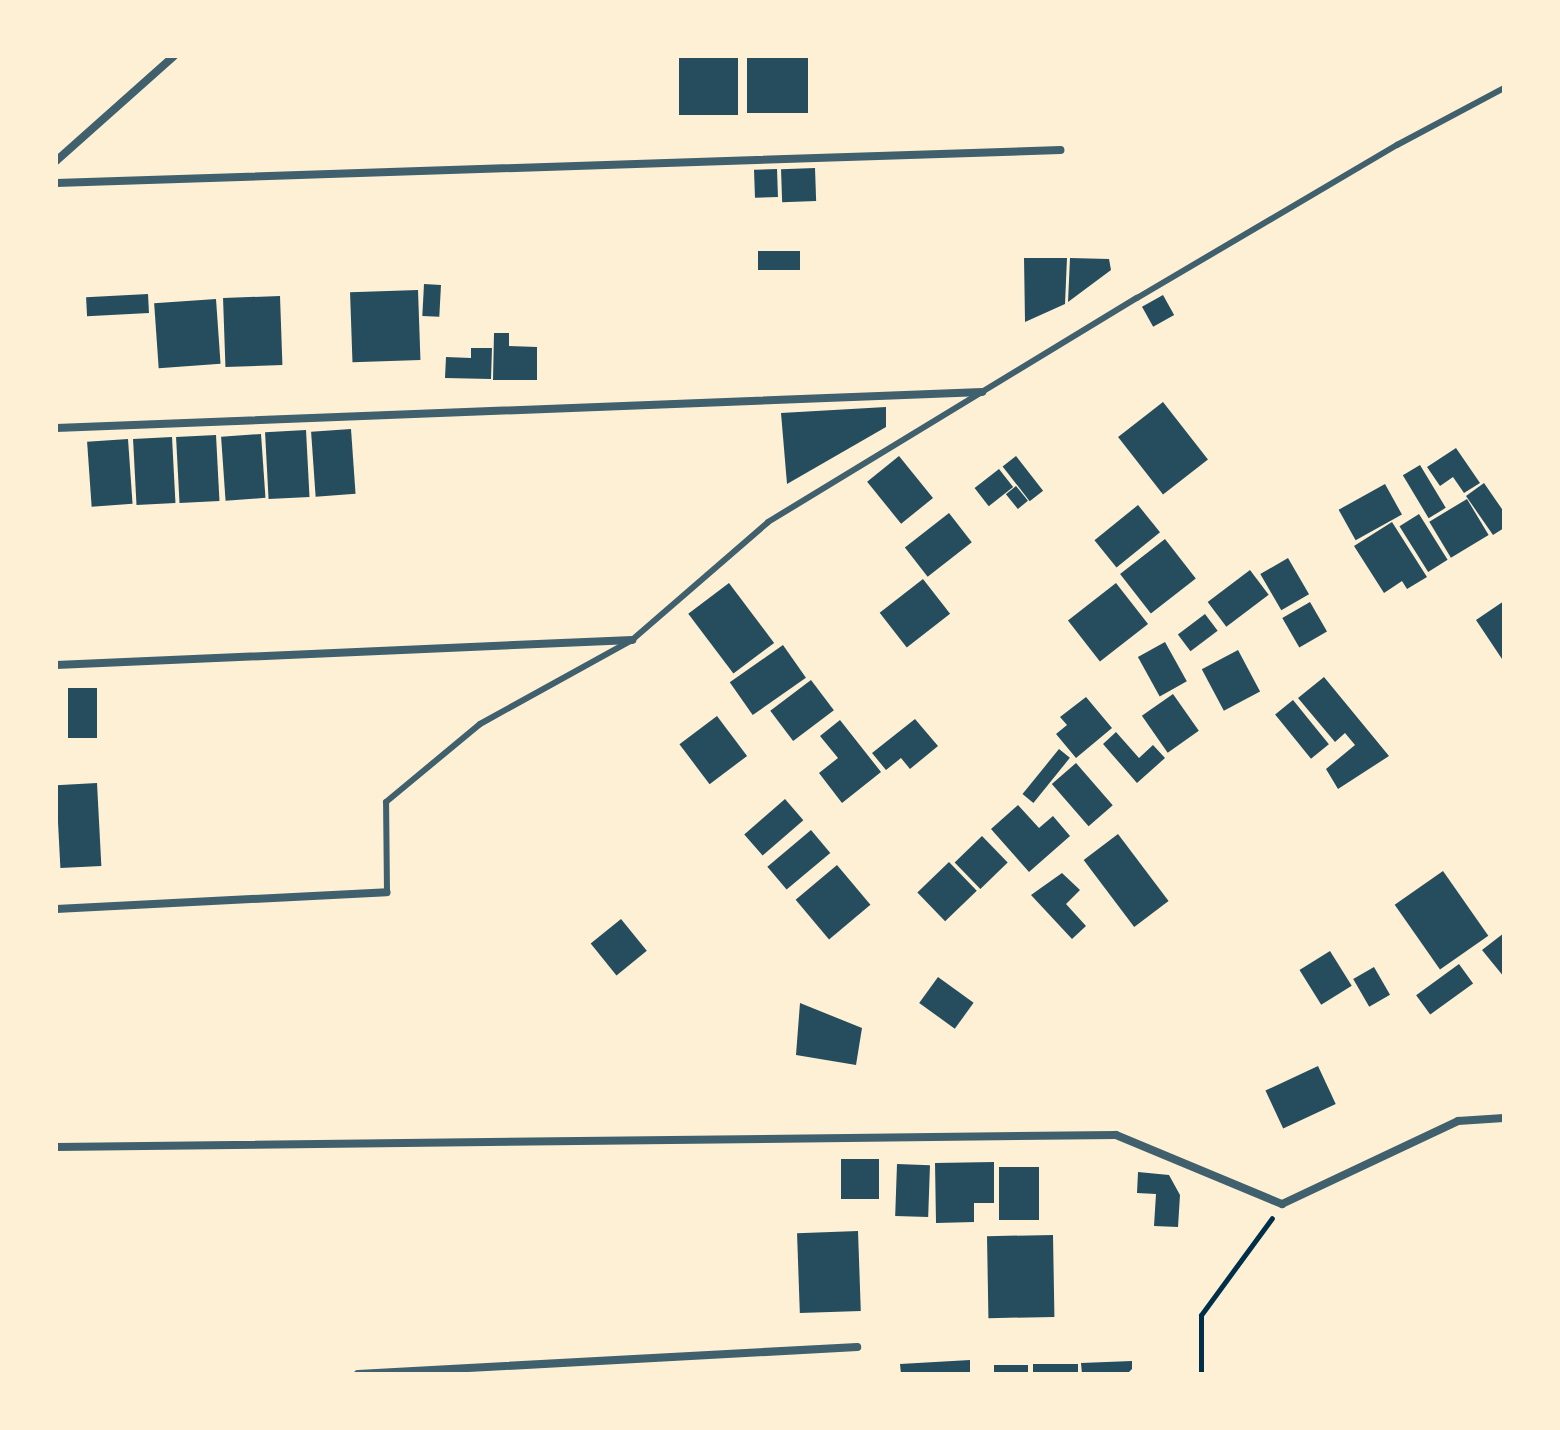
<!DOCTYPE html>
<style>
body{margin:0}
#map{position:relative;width:1560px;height:1430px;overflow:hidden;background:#fdf0d5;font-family:"Asap Condensed",sans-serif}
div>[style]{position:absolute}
.building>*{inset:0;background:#264d5e;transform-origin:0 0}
.path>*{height:5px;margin:-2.5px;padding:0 2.5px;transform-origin:2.5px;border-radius:2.5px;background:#003049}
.service>*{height:6px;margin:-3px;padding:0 3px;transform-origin:3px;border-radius:3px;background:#3f606c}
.minor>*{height:8px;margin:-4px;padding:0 4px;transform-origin:4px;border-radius:4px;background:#3f606c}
span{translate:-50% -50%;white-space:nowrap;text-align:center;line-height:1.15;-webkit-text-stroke:6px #fdf0d5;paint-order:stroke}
.frame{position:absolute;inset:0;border:58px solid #fdf0d5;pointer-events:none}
</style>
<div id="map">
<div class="building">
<div style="left:679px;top:56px;width:59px;height:59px"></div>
<div style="left:747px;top:56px;width:61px;height:57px"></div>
<div style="left:815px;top:168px;width:33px;height:34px;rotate:88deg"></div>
<div style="left:777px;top:169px;width:28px;height:23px;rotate:88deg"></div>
<div style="left:800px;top:251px;width:19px;height:42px;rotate:90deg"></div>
<div style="clip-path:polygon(1024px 258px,1067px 258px,1065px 304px,1025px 322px)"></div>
<div style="clip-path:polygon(1070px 258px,1109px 259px,1111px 270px,1068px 302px)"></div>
<div style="left:424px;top:284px;width:17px;height:32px;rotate:3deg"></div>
<div style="left:418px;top:290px;width:70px;height:68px;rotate:88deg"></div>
<div style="left:148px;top:294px;width:19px;height:62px;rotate:87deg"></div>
<div style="left:1163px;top:295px;width:23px;height:24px;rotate:61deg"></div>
<div style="left:280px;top:296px;width:69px;height:57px;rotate:88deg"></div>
<div style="left:216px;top:299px;width:65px;height:62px;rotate:86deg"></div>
<div style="clip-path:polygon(494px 333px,509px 333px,509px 346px,537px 347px,537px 380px,493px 380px)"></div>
<div style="clip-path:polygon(471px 348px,492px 348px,491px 379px,445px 378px,446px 357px,471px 358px)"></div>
<div style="left:1163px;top:402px;width:73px;height:57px;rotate:52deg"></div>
<div style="clip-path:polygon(886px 407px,886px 427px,787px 484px,781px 413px)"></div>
<div style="left:351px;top:429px;width:65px;height:40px;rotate:86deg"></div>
<div style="left:306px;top:430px;width:67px;height:41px;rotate:87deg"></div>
<div style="left:261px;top:434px;width:64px;height:40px;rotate:86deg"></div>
<div style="left:216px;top:435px;width:66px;height:40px;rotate:87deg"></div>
<div style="left:172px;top:437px;width:66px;height:39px;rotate:87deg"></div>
<div style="left:128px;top:439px;width:65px;height:41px;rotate:86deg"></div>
<div style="clip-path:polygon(1456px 448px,1480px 483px,1464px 493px,1453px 477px,1440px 486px,1427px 467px)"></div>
<div style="left:899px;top:456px;width:54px;height:41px;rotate:51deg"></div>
<div style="left:1016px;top:456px;width:44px;height:17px;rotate:52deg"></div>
<div style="left:1420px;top:465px;width:50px;height:20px;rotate:59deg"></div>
<div style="left:999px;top:469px;width:23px;height:31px;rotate:52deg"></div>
<div style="clip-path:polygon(1484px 483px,1504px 512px,1504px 528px,1493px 535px,1466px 496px)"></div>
<div style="left:1385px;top:484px;width:35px;height:53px;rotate:61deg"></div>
<div style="left:1016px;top:486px;width:19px;height:13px;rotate:51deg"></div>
<div style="left:1467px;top:499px;width:42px;height:44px;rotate:59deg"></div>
<div style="left:1138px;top:505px;width:35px;height:56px;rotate:51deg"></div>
<div style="left:949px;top:513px;width:37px;height:56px;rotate:52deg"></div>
<div style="left:1419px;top:514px;width:54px;height:23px;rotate:58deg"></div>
<div style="clip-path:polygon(1392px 522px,1427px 577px,1407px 589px,1402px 581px,1384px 593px,1354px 546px)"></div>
<div style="left:1165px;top:539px;width:50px;height:57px;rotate:52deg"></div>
<div style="left:1288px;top:558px;width:42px;height:32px;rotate:60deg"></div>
<div style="left:1250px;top:570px;width:31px;height:53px;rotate:53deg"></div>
<div style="left:923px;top:579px;width:44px;height:55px;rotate:52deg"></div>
<div style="left:729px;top:583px;width:75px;height:51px;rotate:53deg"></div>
<div style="left:1116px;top:583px;width:52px;height:61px;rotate:52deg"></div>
<div style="clip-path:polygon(1504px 601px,1504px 662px,1476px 620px)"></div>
<div style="left:1310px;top:602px;width:34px;height:32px;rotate:60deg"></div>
<div style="left:1205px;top:614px;width:21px;height:34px;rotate:53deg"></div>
<div style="left:1165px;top:642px;width:45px;height:31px;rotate:61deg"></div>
<div style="left:783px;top:645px;width:40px;height:65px;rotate:55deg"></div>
<div style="left:1238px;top:650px;width:47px;height:41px;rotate:62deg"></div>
<div style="clip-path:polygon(1324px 677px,1389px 756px,1338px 789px,1326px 769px,1355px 745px,1345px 733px,1335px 742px,1298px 698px)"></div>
<div style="left:811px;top:680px;width:38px;height:51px;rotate:53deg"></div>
<div style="left:68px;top:688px;width:29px;height:50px"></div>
<div style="left:1173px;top:694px;width:45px;height:38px;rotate:55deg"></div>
<div style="clip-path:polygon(1086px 697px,1112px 728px,1076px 758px,1056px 734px,1067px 725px,1060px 717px)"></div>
<div style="left:1293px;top:700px;width:57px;height:23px;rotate:51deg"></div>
<div style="left:717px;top:716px;width:50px;height:47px;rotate:53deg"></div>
<div style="clip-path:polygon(915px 719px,938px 746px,910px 769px,901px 758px,886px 770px,872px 753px)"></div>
<div style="clip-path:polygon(840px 720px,881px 772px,842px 803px,819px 773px,838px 758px,820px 736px)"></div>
<div style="clip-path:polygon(1116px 732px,1139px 758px,1153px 745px,1165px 758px,1137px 783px,1103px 744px)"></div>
<div style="left:1059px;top:749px;width:14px;height:58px;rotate:39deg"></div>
<div style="left:1076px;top:763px;width:56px;height:32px;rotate:49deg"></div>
<div style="left:97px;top:783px;width:83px;height:41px;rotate:87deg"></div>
<div style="left:785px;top:799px;width:28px;height:54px;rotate:49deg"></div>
<div style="clip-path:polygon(1018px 805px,1039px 828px,1053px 816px,1070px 836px,1029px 872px,991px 829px)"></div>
<div style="left:811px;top:830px;width:30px;height:57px;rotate:50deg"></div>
<div style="left:1118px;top:834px;width:84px;height:43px;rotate:53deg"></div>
<div style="left:982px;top:836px;width:37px;height:38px;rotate:46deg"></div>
<div style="left:949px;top:862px;width:40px;height:44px;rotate:46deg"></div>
<div style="left:837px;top:865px;width:52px;height:54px;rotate:50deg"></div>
<div style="left:1443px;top:871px;width:79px;height:59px;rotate:55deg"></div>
<div style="clip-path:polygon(1062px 873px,1080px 890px,1066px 904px,1086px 926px,1072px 939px,1031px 895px)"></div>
<div style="left:621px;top:919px;width:41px;height:39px;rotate:51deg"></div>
<div style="clip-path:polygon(1504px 933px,1504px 977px,1482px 950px)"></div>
<div style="left:1330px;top:951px;width:41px;height:36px;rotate:58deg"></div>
<div style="left:1459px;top:964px;width:24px;height:53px;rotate:54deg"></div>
<div style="left:1374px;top:967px;width:32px;height:24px;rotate:60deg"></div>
<div style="left:938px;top:977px;width:44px;height:32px;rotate:36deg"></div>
<div style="clip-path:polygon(800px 1003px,862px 1028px,856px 1065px,796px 1055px)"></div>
<div style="left:1318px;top:1066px;width:42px;height:58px;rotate:65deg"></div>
<div style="left:841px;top:1159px;width:38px;height:40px"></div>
<div style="clip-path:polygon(994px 1162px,994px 1203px,974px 1203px,974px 1222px,936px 1223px,935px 1163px)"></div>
<div style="left:897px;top:1164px;width:33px;height:52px;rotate:2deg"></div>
<div style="left:999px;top:1167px;width:40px;height:53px"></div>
<div style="clip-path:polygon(1138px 1172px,1169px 1175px,1180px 1195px,1178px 1227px,1154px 1226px,1156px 1194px,1137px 1193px)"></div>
<div style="left:858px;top:1231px;width:80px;height:61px;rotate:88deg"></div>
<div style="left:1053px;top:1235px;width:82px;height:66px;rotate:89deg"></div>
<div style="clip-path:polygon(970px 1360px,970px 1374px,901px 1374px,900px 1364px)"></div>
<div style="clip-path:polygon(1132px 1361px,1132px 1369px,1127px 1374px,1082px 1374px,1081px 1363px)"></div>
<div style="left:1078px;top:1364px;width:10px;height:45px;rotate:90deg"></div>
<div style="left:1028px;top:1365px;width:9px;height:34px;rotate:90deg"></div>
</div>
<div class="path">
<div style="left:1201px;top:1374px;width:59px;rotate:-90deg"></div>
<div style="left:1201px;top:1315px;width:120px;rotate:-53.8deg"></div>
</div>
<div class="service">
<div style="left:387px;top:892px;width:90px;rotate:-90.6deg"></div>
<div style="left:386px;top:802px;width:122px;rotate:-39.7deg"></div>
<div style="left:480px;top:724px;width:174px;rotate:-28.9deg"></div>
<div style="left:632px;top:640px;width:180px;rotate:-40.9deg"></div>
<div style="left:768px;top:522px;width:432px;rotate:-31.3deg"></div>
<div style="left:1137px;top:298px;width:302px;rotate:-30.5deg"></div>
<div style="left:1397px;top:145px;width:121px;rotate:-28deg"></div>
</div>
<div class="minor">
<div style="left:56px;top:161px;width:158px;rotate:-41.7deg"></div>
<div style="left:56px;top:183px;width:1005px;rotate:-1.88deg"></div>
<div style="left:56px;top:428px;width:927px;rotate:-2.23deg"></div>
<div style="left:56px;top:665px;width:577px;rotate:-2.49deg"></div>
<div style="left:56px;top:909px;width:331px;rotate:-2.9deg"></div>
<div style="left:56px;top:1147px;width:1060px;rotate:-0.65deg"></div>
<div style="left:1116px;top:1135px;width:180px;rotate:22.6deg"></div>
<div style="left:1282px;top:1204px;width:195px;rotate:-25.2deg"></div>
<div style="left:1458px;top:1121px;width:46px;rotate:-3.7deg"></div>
<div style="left:358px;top:1374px;width:500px;rotate:-3.1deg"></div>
</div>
<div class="frame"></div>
</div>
